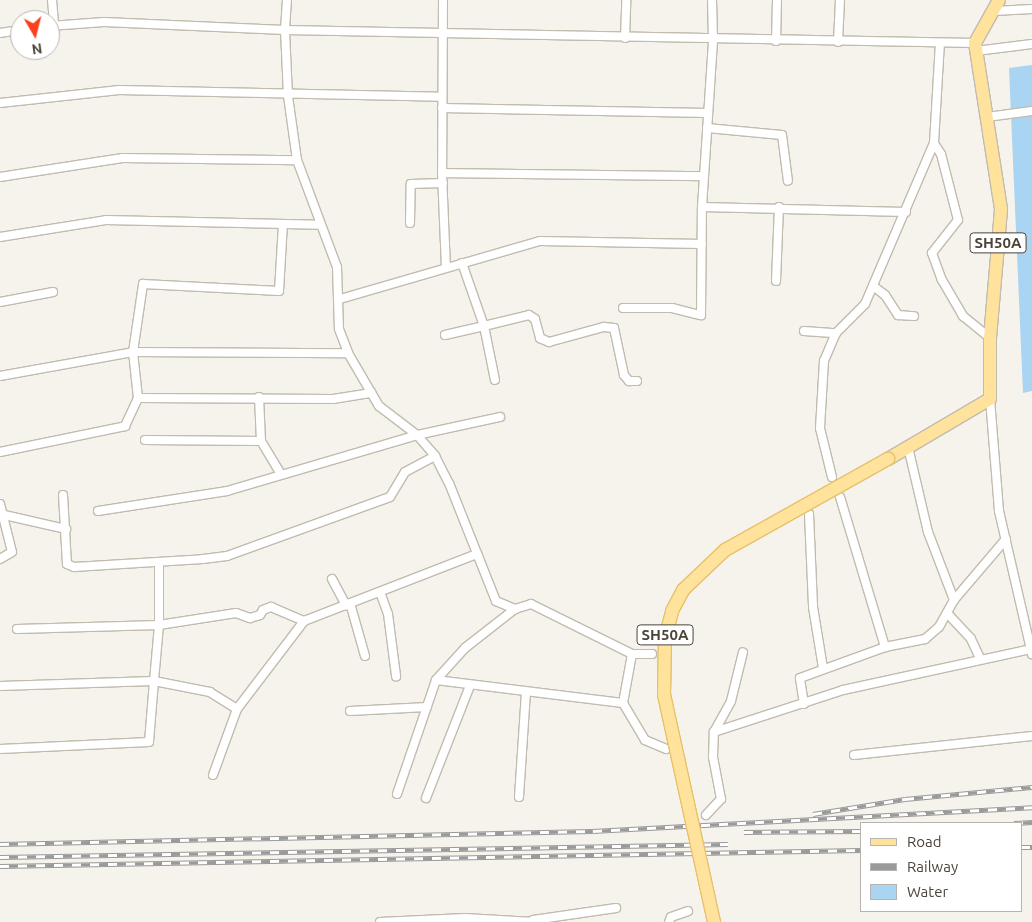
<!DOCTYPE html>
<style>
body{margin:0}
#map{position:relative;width:1032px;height:922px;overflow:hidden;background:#f6f3ec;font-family:Ubuntu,sans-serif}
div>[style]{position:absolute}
.water>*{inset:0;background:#a9d4f2}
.roads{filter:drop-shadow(1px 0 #c2bbae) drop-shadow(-1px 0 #c2bbae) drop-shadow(0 1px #c2bbae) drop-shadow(0 -1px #c2bbae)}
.minor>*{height:8px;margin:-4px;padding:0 4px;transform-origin:4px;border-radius:4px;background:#fff}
.primary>*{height:12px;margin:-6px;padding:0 6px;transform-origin:6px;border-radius:6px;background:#ffe39c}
.rail>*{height:5px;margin-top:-2.5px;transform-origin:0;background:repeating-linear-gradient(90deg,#fff 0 9px,#9a9a9a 0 18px);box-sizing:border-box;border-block:1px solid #9a9a9a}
.bridges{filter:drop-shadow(1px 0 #e6c16a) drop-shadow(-1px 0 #e6c16a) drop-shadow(0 1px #e6c16a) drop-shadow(0 -1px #e6c16a)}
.primary-bridge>*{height:12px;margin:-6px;padding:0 6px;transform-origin:6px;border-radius:6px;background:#ffe39c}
span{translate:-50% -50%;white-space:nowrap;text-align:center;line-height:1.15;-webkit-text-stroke:5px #fff;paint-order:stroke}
.shield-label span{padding:1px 4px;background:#fff;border:1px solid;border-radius:4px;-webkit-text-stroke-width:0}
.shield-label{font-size:15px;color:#4b4439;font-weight:700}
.legend{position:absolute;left:860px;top:822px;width:162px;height:90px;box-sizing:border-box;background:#fff;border:1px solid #b7b4b0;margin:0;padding:6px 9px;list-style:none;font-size:15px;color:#4b4439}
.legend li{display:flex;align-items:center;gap:10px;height:25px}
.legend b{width:25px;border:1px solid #b7b4b0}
.north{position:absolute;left:10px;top:10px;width:50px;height:50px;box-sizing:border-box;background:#fff;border:1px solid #b7b4b0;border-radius:50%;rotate:172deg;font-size:14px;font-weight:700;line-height:20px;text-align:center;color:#4b4439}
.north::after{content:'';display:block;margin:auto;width:18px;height:22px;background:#fc3f1d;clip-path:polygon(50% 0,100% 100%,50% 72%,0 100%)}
</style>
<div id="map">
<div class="water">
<div style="clip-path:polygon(1032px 65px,1032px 391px,1023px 393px,1009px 68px)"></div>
</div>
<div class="roads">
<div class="minor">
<div style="left:52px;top:0;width:25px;rotate:85deg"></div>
<div style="left:287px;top:0;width:30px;rotate:94deg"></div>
<div style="left:285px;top:30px;width:66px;rotate:87.4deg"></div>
<div style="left:288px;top:96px;width:65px;rotate:82deg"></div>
<div style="left:297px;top:160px;width:114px;rotate:69.5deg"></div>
<div style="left:337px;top:267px;width:62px;rotate:88.2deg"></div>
<div style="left:339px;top:329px;width:26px;rotate:69deg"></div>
<div style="left:348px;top:353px;width:61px;rotate:59.7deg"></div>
<div style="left:379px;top:406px;width:48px;rotate:37.3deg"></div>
<div style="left:417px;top:435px;width:28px;rotate:49deg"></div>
<div style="left:435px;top:456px;width:30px;rotate:63deg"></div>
<div style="left:449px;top:483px;width:127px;rotate:68.3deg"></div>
<div style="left:496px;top:601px;width:21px;rotate:23deg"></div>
<div style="left:515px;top:609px;width:17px;rotate:-17deg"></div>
<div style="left:531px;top:604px;width:113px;rotate:26.3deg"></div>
<div style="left:632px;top:654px;width:20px"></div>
<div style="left:443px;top:0;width:173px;rotate:90.3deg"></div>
<div style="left:442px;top:173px;width:95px;rotate:87.6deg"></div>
<div style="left:994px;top:11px;width:38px;rotate:-3deg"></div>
<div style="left:50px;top:26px;width:54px;rotate:-4.2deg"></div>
<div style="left:104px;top:22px;width:181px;rotate:2.5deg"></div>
<div style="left:285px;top:30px;width:690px;rotate:1.08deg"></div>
<div style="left:0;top:33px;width:20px;rotate:-9deg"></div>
<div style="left:625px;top:38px;width:38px;rotate:-88deg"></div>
<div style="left:776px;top:41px;width:41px;rotate:-88.6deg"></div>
<div style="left:838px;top:42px;width:42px;rotate:-87.3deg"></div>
<div style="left:976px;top:51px;width:56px;rotate:-7.1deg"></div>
<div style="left:0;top:103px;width:120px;rotate:-6.2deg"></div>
<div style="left:119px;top:90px;width:323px;rotate:1.2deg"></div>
<div style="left:442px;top:108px;width:266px;rotate:1.1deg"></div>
<div style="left:987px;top:117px;width:45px;rotate:-7.6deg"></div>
<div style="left:707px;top:128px;width:75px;rotate:5.3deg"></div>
<div style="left:782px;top:135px;width:46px;rotate:82.6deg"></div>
<div style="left:934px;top:143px;width:13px;rotate:58deg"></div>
<div style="left:941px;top:154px;width:68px;rotate:75.6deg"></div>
<div style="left:958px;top:220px;width:42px;rotate:128.2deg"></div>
<div style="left:932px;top:253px;width:29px;rotate:70deg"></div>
<div style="left:942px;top:280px;width:42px;rotate:59.7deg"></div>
<div style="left:963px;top:316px;width:35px;rotate:39deg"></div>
<div style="left:442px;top:173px;width:261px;rotate:0.7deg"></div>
<div style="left:0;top:177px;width:124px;rotate:-8.8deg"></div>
<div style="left:123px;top:158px;width:174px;rotate:0.7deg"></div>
<div style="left:702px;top:207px;width:204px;rotate:1.4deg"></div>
<div style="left:410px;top:223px;width:39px;rotate:-89deg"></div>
<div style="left:411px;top:184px;width:32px;rotate:-2deg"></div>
<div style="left:0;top:237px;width:107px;rotate:-9.1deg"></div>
<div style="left:106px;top:220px;width:213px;rotate:1.3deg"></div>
<div style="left:462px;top:263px;width:67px;rotate:70.8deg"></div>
<div style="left:484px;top:326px;width:46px;rotate:-13.7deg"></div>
<div style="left:529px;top:315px;width:7px;rotate:34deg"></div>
<div style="left:535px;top:319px;width:20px;rotate:75deg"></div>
<div style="left:540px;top:338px;width:10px;rotate:24deg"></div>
<div style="left:549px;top:342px;width:57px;rotate:-15.3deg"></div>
<div style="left:604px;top:327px;width:10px;rotate:6deg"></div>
<div style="left:614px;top:328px;width:48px;rotate:78deg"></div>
<div style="left:624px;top:375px;width:8px;rotate:50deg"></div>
<div style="left:629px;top:381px;width:8px"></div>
<div style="left:776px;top:281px;width:74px;rotate:-87.7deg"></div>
<div style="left:873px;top:286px;width:15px;rotate:37deg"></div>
<div style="left:885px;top:295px;width:24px;rotate:57deg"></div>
<div style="left:898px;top:315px;width:16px;rotate:4deg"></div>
<div style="left:340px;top:299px;width:208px;rotate:-16.2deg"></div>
<div style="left:540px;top:241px;width:162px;rotate:1.1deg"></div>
<div style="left:0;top:302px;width:54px;rotate:-10.7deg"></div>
<div style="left:623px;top:308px;width:49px"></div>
<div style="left:672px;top:308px;width:30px;rotate:14deg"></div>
<div style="left:701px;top:315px;width:108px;rotate:-89.5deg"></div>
<div style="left:702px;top:207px;width:167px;rotate:-86.2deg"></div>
<div style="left:713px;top:40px;width:40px;rotate:-91.4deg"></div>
<div style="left:804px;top:331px;width:32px;rotate:4deg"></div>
<div style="left:445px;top:335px;width:40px;rotate:-13deg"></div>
<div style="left:484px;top:326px;width:55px;rotate:78.5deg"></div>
<div style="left:0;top:376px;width:135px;rotate:-10.2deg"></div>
<div style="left:133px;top:352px;width:215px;rotate:0.3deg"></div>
<div style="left:259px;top:397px;width:44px;rotate:87.4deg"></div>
<div style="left:261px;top:441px;width:39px;rotate:59deg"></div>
<div style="left:138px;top:398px;width:46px;rotate:-96.2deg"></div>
<div style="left:133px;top:352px;width:69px;rotate:-81.6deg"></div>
<div style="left:143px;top:284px;width:136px;rotate:2.9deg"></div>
<div style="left:279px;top:291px;width:67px;rotate:-86.6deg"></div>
<div style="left:990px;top:399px;width:112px;rotate:85.4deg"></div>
<div style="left:999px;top:511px;width:147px;rotate:77deg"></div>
<div style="left:145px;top:440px;width:116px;rotate:0.5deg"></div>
<div style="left:908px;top:447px;width:87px;rotate:76.8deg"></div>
<div style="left:928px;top:532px;width:73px;rotate:69.1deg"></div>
<div style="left:0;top:452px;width:128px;rotate:-11.7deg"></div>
<div style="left:125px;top:426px;width:31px;rotate:-65deg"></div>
<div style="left:138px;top:398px;width:195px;rotate:0.3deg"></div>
<div style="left:333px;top:399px;width:39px;rotate:-9deg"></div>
<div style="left:832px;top:477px;width:50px;rotate:-103.8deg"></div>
<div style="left:820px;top:428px;width:67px;rotate:-86.6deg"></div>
<div style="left:824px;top:361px;width:30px;rotate:-67deg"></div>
<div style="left:836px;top:333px;width:41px;rotate:-45deg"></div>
<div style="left:865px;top:304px;width:175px;rotate:-66.8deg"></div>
<div style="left:934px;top:143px;width:100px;rotate:-86.6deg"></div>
<div style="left:63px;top:495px;width:69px;rotate:86.7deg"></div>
<div style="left:67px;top:564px;width:8px;rotate:23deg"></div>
<div style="left:74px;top:567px;width:129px;rotate:-3.5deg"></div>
<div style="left:203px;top:559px;width:24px;rotate:-7deg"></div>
<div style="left:227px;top:556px;width:173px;rotate:-19.9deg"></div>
<div style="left:390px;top:497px;width:29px;rotate:-59deg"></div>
<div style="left:405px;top:472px;width:34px;rotate:-28deg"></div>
<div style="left:840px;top:497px;width:157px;rotate:73.3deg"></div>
<div style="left:0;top:504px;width:49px;rotate:76deg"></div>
<div style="left:12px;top:552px;width:14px;rotate:150deg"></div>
<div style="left:98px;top:511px;width:131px;rotate:-8.8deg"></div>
<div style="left:227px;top:491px;width:198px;rotate:-16.4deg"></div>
<div style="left:417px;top:435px;width:85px;rotate:-12.2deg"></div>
<div style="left:0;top:514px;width:68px;rotate:12.8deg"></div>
<div style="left:809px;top:514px;width:93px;rotate:87.5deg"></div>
<div style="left:813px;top:607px;width:62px;rotate:80.7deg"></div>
<div style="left:332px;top:579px;width:30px;rotate:62deg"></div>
<div style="left:380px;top:592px;width:23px;rotate:70deg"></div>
<div style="left:388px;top:614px;width:63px;rotate:82.6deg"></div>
<div style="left:350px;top:603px;width:55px;rotate:74.2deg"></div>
<div style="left:947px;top:613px;width:35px;rotate:47deg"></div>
<div style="left:971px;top:639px;width:21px;rotate:65deg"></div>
<div style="left:17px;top:629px;width:142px;rotate:-1.6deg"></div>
<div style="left:159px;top:625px;width:62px;rotate:-90deg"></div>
<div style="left:632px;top:654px;width:50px;rotate:100.4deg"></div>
<div style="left:623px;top:703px;width:43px;rotate:59.3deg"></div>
<div style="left:645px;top:740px;width:23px;rotate:23deg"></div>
<div style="left:436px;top:680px;width:188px;rotate:7deg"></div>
<div style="left:0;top:686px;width:154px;rotate:-1.9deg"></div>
<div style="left:154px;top:681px;width:61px;rotate:94.7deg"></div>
<div style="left:149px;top:742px;width:149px;rotate:177.3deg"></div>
<div style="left:804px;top:704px;width:26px;rotate:-99deg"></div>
<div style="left:800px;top:678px;width:90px;rotate:-20deg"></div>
<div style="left:885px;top:647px;width:41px;rotate:-11.3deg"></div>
<div style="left:925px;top:639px;width:18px;rotate:-41deg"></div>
<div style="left:939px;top:627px;width:31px;rotate:-61deg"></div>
<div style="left:954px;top:600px;width:80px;rotate:-49.6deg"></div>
<div style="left:237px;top:709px;width:32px;rotate:-148deg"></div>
<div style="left:210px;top:692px;width:57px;rotate:-168.9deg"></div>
<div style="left:154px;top:681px;width:56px;rotate:-84.9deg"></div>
<div style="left:159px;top:625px;width:78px;rotate:-8.9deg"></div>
<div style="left:236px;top:613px;width:15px;rotate:20deg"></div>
<div style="left:250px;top:618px;width:10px;rotate:-17deg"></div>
<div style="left:260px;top:615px;width:6px;rotate:-59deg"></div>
<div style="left:263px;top:610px;width:9px;rotate:-21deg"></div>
<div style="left:271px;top:607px;width:36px;rotate:23deg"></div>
<div style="left:350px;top:711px;width:77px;rotate:-3deg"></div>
<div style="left:714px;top:732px;width:136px;rotate:-18deg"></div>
<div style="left:843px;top:690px;width:192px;rotate:-12.3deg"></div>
<div style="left:854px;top:755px;width:179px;rotate:-6.1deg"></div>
<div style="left:213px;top:775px;width:70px;rotate:-70deg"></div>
<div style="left:237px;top:709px;width:111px;rotate:-52.7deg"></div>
<div style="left:304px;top:621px;width:186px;rotate:-21.2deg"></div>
<div style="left:397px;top:794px;width:120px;rotate:-71.1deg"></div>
<div style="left:436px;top:680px;width:43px;rotate:-47.8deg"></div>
<div style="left:465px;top:648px;width:63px;rotate:-38deg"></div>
<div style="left:519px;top:797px;width:105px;rotate:-86.2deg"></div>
<div style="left:426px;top:798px;width:120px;rotate:-68.6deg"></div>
<div style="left:706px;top:815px;width:22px;rotate:-47deg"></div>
<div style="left:721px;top:799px;width:43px;rotate:-100.8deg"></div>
<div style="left:713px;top:757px;width:25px;rotate:-88deg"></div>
<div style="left:714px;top:732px;width:35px;rotate:-61deg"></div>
<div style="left:731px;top:701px;width:50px;rotate:-76.2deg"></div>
<div style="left:533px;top:920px;width:84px;rotate:-8.2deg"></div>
<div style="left:380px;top:922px;width:85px;rotate:-2.7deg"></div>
<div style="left:465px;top:918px;width:69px;rotate:3.3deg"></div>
<div style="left:669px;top:922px;width:5px;rotate:-68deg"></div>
<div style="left:671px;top:917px;width:18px;rotate:-19deg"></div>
</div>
<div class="primary">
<div style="left:888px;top:459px;width:118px;rotate:-30.5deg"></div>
<div style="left:990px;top:399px;width:61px;rotate:-90deg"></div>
<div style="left:990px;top:338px;width:129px;rotate:-85.1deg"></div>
<div style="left:1001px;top:209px;width:168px;rotate:-98.9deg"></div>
<div style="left:975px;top:43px;width:49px;rotate:-60.8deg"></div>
</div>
</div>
<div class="rail">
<div style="left:813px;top:814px;width:93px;rotate:-9.3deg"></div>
<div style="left:905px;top:799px;width:128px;rotate:-5.4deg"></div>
<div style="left:1014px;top:823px;width:18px;rotate:-3deg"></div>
<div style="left:744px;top:832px;width:117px;rotate:-0.5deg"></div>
<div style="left:0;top:844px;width:593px;rotate:-1.26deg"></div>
<div style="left:593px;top:831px;width:440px;rotate:-3.1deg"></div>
<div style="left:1021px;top:847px;width:11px"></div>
<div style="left:0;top:857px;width:728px;rotate:-1.02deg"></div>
<div style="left:0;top:866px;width:861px;rotate:-1.06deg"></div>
</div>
<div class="bridges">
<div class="primary-bridge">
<div style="left:714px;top:922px;width:232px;rotate:-102.4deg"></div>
<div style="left:664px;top:695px;width:57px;rotate:-89deg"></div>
<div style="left:665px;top:638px;width:28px;rotate:-75deg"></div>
<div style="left:672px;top:611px;width:24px;rotate:-62deg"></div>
<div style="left:683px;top:590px;width:58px;rotate:-43.6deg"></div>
<div style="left:725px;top:550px;width:187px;rotate:-29.2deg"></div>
</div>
</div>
<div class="shield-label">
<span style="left:998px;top:243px">SH50A</span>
<span style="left:665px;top:635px">SH50A</span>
</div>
<ul class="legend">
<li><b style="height:6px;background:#ffe39c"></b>Road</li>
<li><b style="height:6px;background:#9a9a9a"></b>Railway</li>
<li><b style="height:14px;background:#a9d4f2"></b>Water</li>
</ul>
<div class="north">N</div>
</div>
